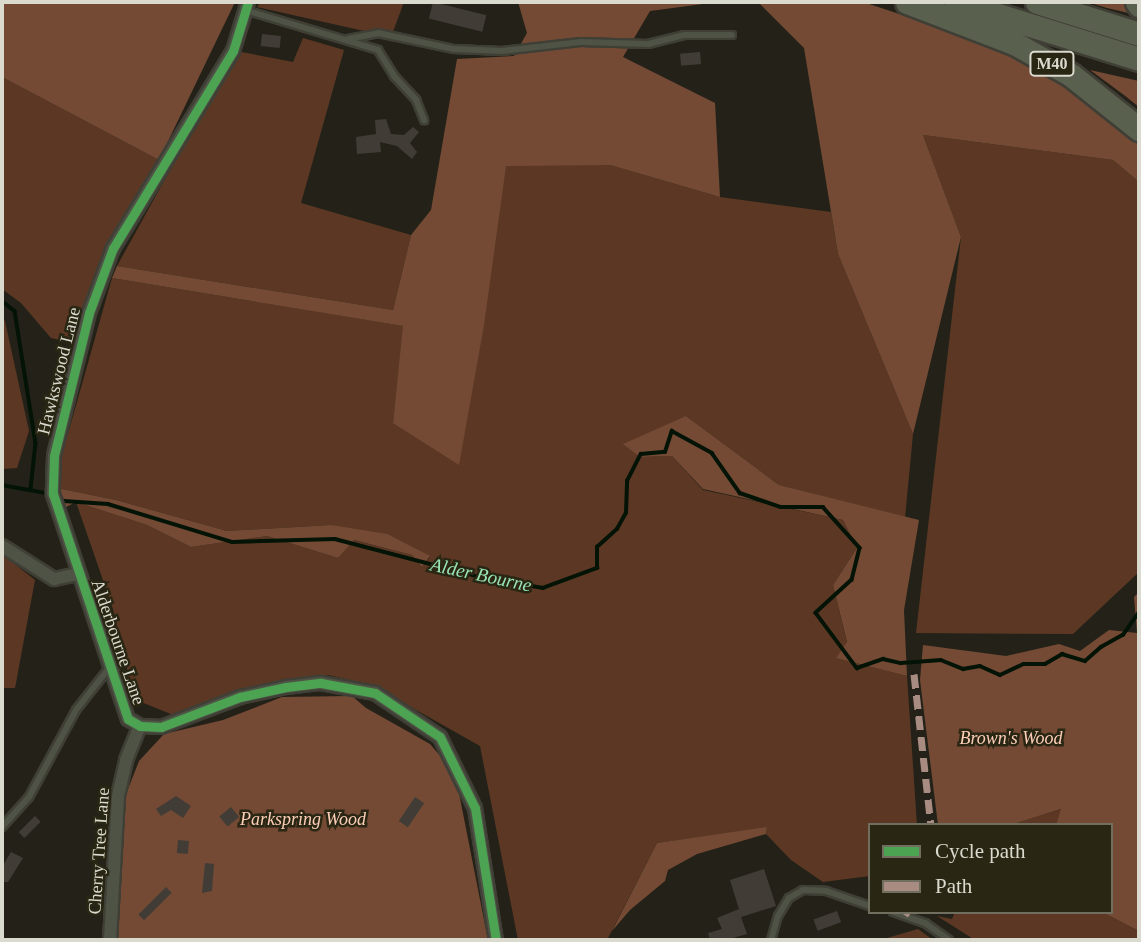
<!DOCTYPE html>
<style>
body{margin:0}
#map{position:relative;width:1141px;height:942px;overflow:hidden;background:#242218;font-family:"Times New Roman",serif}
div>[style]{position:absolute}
.green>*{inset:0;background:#5c3824}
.forest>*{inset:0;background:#744a35}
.stream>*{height:3.5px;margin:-1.75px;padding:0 1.75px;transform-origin:1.75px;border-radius:1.75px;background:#031306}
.building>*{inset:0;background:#413d36;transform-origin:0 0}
.roads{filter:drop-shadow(2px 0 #403f36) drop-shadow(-2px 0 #403f36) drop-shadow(0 2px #403f36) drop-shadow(0 -2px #403f36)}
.lane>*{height:6px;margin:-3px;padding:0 3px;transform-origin:3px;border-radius:3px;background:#4e5346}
.street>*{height:12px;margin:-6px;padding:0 6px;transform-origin:6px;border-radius:6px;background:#4e5346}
.highway>*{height:23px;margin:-11.5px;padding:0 11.5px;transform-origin:11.5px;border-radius:11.5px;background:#5a604e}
.quiet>*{height:7px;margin-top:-3.5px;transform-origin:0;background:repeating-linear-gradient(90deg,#a88b81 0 14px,transparent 0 21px)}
.cycleway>*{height:9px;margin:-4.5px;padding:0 4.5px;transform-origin:4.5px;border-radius:4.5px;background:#4ca352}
span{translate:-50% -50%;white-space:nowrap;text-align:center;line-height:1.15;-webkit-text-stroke:5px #292613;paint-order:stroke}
.shield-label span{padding:2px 5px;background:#292613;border:2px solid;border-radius:5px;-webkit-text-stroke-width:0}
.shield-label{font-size:16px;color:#dbdace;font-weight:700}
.street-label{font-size:18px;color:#dbdace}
.park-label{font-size:18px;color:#fdceb7;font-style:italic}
.water-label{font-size:19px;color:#98e5b3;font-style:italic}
.frame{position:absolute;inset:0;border:4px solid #dbdace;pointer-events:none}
.legend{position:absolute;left:868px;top:823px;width:245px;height:91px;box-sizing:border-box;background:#292613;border:2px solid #706e5e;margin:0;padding:9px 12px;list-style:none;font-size:21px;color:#dbdace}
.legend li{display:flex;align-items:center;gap:14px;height:35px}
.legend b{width:35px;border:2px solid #706e5e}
</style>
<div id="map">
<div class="green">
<div style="clip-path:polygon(261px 2px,404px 2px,391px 37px,257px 7px)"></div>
<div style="clip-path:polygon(303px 38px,344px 50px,301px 203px,411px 235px,393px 310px,117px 266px,236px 51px,293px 62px)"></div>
<div style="clip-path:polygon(2px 77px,159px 160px,98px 265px,74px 343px,51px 338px,21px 303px,2px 289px)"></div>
<div style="clip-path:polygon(923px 135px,1113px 160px,1139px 182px,1139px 572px,1073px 634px,916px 633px,961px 237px)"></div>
<div style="clip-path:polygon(506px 165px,610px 165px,720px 197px,831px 212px,838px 254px,913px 434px,905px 518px,779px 485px,686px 416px,640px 457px,672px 456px,703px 490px,843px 520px,857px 548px,833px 585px,847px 643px,837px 658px,907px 676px,917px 825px,870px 825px,870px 876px,823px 882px,791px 860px,766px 834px,767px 828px,657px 843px,607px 940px,518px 940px,480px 746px,372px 685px,328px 675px,250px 688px,173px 715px,134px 699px,113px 609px,76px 502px,147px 525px,191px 547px,267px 536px,338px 558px,353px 540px,412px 555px,422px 567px,430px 557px,331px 525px,227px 531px,116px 500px,57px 488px,58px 469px,112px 278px,404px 326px,393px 423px)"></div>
<div style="clip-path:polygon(2px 318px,5px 321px,29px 431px,17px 468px,2px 469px)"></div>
<div style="clip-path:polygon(2px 554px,35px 580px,15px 688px,2px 688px)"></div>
<div style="clip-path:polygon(1062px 809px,1056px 825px,1010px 825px,1013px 823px)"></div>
<div style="clip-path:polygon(955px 912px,1102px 912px,1139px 931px,1136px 940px,975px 940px,937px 916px,952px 919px)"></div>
<div style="clip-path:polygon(918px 929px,933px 940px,880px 940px)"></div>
</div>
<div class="forest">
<div style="clip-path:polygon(2px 2px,235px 2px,159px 160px,2px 77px)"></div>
<div style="clip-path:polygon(518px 2px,718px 2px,650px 11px,623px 57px,715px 103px,720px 197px,610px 165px,506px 166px,484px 325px,459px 465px,393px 423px,403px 326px,112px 278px,117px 266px,393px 310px,411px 235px,431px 210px,457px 59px,514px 56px,527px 33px)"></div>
<div style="clip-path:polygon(758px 2px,863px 2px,981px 41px,1034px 65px,1076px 90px,1119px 124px,1139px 146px,1139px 182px,1113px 160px,923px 135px,961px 237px,913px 434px,838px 254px,804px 48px)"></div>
<div style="clip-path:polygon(1087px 2px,1128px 2px,1137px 15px,1107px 8px)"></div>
<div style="clip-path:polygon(1090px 70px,1139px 81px,1139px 107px,1124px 95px)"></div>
<div style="clip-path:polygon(686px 416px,779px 485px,919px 520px,904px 610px,907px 676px,836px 658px,847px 642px,833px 585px,857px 548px,843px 520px,703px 489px,672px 456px,640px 457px,623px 444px)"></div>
<div style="clip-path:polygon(57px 488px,116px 500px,227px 531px,331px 525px,387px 534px,430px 556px,422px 567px,412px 555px,354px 540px,338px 558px,267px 536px,191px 547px,147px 525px,76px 502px,64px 508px)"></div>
<div style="clip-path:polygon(1139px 592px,1139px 931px,1102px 912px,1111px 912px,1111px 825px,1056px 825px,1061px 809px,1010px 825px,938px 825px,920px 680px,923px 645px,1006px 656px,1059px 644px,1080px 651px,1109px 630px,1137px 633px,1134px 597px)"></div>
<div style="clip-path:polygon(352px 696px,366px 708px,430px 744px,455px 773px,488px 940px,118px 940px,126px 794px,139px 761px,164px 734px,223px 720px,282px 697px)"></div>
<div style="clip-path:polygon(767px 827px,766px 834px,697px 854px,668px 870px,665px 881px,630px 910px,612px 931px,657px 843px)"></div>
</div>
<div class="stream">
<div style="left:2px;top:301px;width:16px;rotate:38deg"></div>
<div style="left:15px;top:311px;width:134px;rotate:81deg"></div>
<div style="left:36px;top:443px;width:46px;rotate:96.2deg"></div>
<div style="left:2px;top:485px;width:50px;rotate:10.4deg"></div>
<div style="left:58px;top:497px;width:7px;rotate:34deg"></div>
<div style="left:64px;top:501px;width:44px;rotate:3.9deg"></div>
<div style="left:108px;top:504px;width:130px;rotate:17deg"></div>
<div style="left:232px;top:542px;width:103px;rotate:-1.7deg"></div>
<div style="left:335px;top:539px;width:150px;rotate:14.7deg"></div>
<div style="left:480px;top:577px;width:64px;rotate:9.9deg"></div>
<div style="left:543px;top:588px;width:58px;rotate:-20.3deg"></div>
<div style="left:597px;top:568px;width:21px;rotate:-90deg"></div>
<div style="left:597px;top:547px;width:27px;rotate:-42deg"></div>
<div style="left:617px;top:529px;width:18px;rotate:-61deg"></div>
<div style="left:626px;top:513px;width:32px;rotate:-88deg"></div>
<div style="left:627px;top:481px;width:30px;rotate:-63deg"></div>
<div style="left:641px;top:454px;width:24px;rotate:-5deg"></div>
<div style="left:665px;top:452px;width:22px;rotate:-72deg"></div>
<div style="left:672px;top:431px;width:46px;rotate:28.8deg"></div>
<div style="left:712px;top:453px;width:49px;rotate:55deg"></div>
<div style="left:740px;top:493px;width:43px;rotate:18.9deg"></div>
<div style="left:781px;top:507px;width:42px"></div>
<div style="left:823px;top:507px;width:55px;rotate:47.9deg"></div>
<div style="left:860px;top:548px;width:33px;rotate:104deg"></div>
<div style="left:852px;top:580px;width:49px;rotate:137.5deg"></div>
<div style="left:816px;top:613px;width:69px;rotate:53.3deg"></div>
<div style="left:857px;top:668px;width:28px;rotate:-19deg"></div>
<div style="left:883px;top:659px;width:18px;rotate:13deg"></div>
<div style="left:901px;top:663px;width:40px;rotate:-4.3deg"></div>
<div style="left:941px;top:660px;width:24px;rotate:22deg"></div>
<div style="left:963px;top:669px;width:17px;rotate:-10deg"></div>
<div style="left:980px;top:666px;width:22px;rotate:24deg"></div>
<div style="left:1000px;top:675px;width:26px;rotate:-25deg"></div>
<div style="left:1024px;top:664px;width:21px"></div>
<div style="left:1045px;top:664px;width:20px;rotate:-30deg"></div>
<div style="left:1062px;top:654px;width:24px;rotate:17deg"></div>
<div style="left:1085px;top:661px;width:21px;rotate:-41deg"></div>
<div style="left:1101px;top:647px;width:25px;rotate:-29deg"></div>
<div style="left:1123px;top:635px;width:28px;rotate:-55deg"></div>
</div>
<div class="building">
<div style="left:433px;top:2px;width:55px;height:17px;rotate:14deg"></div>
<div style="left:262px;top:34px;width:19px;height:12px;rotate:6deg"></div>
<div style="left:700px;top:52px;width:12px;height:20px;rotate:85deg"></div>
<div style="clip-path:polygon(386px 119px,391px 134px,404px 135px,413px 127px,419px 132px,410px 143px,417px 152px,412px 159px,397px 146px,380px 142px,381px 152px,357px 154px,356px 137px,376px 134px,375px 120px)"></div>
<div style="clip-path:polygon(176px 796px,191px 806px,183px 818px,171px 810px,161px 816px,156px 809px)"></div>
<div style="left:415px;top:797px;width:11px;height:29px;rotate:34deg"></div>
<div style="left:231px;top:807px;width:13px;height:15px;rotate:51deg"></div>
<div style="left:35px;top:816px;width:8px;height:23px;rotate:45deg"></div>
<div style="left:178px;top:840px;width:11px;height:13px;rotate:5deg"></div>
<div style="clip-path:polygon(11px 852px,23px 858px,8px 882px,2px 882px,2px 867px)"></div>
<div style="clip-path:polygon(205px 863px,214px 864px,212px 891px,202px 893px)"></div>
<div style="clip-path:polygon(764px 869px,776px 906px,741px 917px,747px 934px,726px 940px,710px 940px,708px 933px,722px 929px,717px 918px,739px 909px,730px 880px)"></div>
<div style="left:166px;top:887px;width:8px;height:39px;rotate:45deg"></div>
<div style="left:837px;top:911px;width:12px;height:25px;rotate:70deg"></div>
</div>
<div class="roads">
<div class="lane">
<div style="left:245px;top:10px;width:139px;rotate:16.7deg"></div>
<div style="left:378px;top:50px;width:31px;rotate:58deg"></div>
<div style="left:394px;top:76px;width:33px;rotate:47deg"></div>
<div style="left:416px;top:100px;width:22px;rotate:68deg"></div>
<div style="left:348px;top:39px;width:31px;rotate:-11deg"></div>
<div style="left:378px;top:33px;width:78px;rotate:11.9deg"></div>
<div style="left:454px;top:49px;width:48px;rotate:2.4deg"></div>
<div style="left:502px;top:51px;width:79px;rotate:-6.6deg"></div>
<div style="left:580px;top:42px;width:68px;rotate:1.7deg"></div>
<div style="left:648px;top:44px;width:37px;rotate:-14deg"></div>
<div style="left:684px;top:35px;width:48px"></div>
<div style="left:2px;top:827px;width:40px;rotate:-48deg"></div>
<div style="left:29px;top:797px;width:99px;rotate:-61.6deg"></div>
<div style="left:76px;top:710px;width:53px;rotate:-51.8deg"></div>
<div style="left:893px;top:912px;width:34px;rotate:19deg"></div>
<div style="left:925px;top:923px;width:29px;rotate:35deg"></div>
<div style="left:771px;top:940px;width:25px;rotate:-74deg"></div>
<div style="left:778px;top:916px;width:21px;rotate:-59deg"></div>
<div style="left:789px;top:898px;width:16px;rotate:-30deg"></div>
<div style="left:803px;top:890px;width:23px;rotate:2deg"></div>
<div style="left:826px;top:891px;width:46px;rotate:18.8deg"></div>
</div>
<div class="street">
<div style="left:248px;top:2px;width:51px;rotate:107deg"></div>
<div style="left:233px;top:51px;width:231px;rotate:121.3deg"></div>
<div style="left:113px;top:248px;width:69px;rotate:110.3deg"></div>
<div style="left:89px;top:313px;width:147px;rotate:103.8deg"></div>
<div style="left:54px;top:456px;width:38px;rotate:92deg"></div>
<div style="left:53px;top:494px;width:237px;rotate:71.6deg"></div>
<div style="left:128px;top:719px;width:14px;rotate:30deg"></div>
<div style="left:140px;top:726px;width:21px;rotate:3deg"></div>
<div style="left:161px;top:727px;width:85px;rotate:-20.8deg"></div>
<div style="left:240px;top:697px;width:47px;rotate:-12.3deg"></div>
<div style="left:286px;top:687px;width:35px;rotate:-7deg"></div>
<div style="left:321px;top:683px;width:55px;rotate:10.5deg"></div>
<div style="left:375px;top:693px;width:78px;rotate:34.1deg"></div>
<div style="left:440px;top:737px;width:79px;rotate:63.8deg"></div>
<div style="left:475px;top:808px;width:134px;rotate:81deg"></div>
<div style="left:2px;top:546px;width:62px;rotate:32.4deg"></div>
<div style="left:54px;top:579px;width:25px;rotate:-12deg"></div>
<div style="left:110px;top:940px;width:144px;rotate:-86.8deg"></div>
<div style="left:118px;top:796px;width:37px;rotate:-77deg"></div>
<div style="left:126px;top:760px;width:37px;rotate:-68deg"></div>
</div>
<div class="highway">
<div style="left:907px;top:2px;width:115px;rotate:21deg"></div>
<div style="left:1014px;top:43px;width:65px;rotate:29.3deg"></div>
<div style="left:1071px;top:75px;width:87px;rotate:38.5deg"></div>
<div style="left:956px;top:2px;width:192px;rotate:17.3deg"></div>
<div style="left:1037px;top:2px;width:107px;rotate:17.4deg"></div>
<div style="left:1137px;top:2px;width:4px;rotate:56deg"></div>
</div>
</div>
<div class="quiet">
<div style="left:914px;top:674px;width:152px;rotate:83.6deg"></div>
<div style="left:905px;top:915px;width:4px;rotate:-56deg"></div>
</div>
<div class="cycleway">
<div style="left:248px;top:2px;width:51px;rotate:107deg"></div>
<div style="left:233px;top:51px;width:231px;rotate:121.3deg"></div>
<div style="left:113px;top:248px;width:69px;rotate:110.3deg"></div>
<div style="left:89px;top:313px;width:147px;rotate:103.8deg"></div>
<div style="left:54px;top:456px;width:38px;rotate:92deg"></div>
<div style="left:53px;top:494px;width:237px;rotate:71.6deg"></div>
<div style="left:128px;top:719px;width:14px;rotate:30deg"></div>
<div style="left:140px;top:726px;width:21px;rotate:3deg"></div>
<div style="left:161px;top:727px;width:85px;rotate:-20.8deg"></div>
<div style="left:240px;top:697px;width:47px;rotate:-12.3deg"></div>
<div style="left:286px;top:687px;width:35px;rotate:-7deg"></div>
<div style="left:321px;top:683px;width:55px;rotate:10.5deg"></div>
<div style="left:375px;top:693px;width:78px;rotate:34.1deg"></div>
<div style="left:440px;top:737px;width:79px;rotate:63.8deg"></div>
<div style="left:475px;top:808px;width:134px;rotate:81deg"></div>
</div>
<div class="shield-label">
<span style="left:1052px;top:64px">M40</span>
</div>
<div class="street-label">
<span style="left:59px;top:371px;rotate:-76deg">Hawkswood Lane</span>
<span style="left:118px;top:642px;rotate:71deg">Alderbourne Lane</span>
<span style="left:99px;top:851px;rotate:-86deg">Cherry Tree Lane</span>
</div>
<div class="park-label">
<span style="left:1011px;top:738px">Brown's Wood</span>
<span style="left:303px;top:819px">Parkspring Wood</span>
</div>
<div class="water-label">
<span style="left:481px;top:575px;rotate:12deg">Alder Bourne</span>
</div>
<div class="frame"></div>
<ul class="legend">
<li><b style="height:9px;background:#4ca352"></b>Cycle path</li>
<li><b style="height:9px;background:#a88b81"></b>Path</li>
</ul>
</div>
